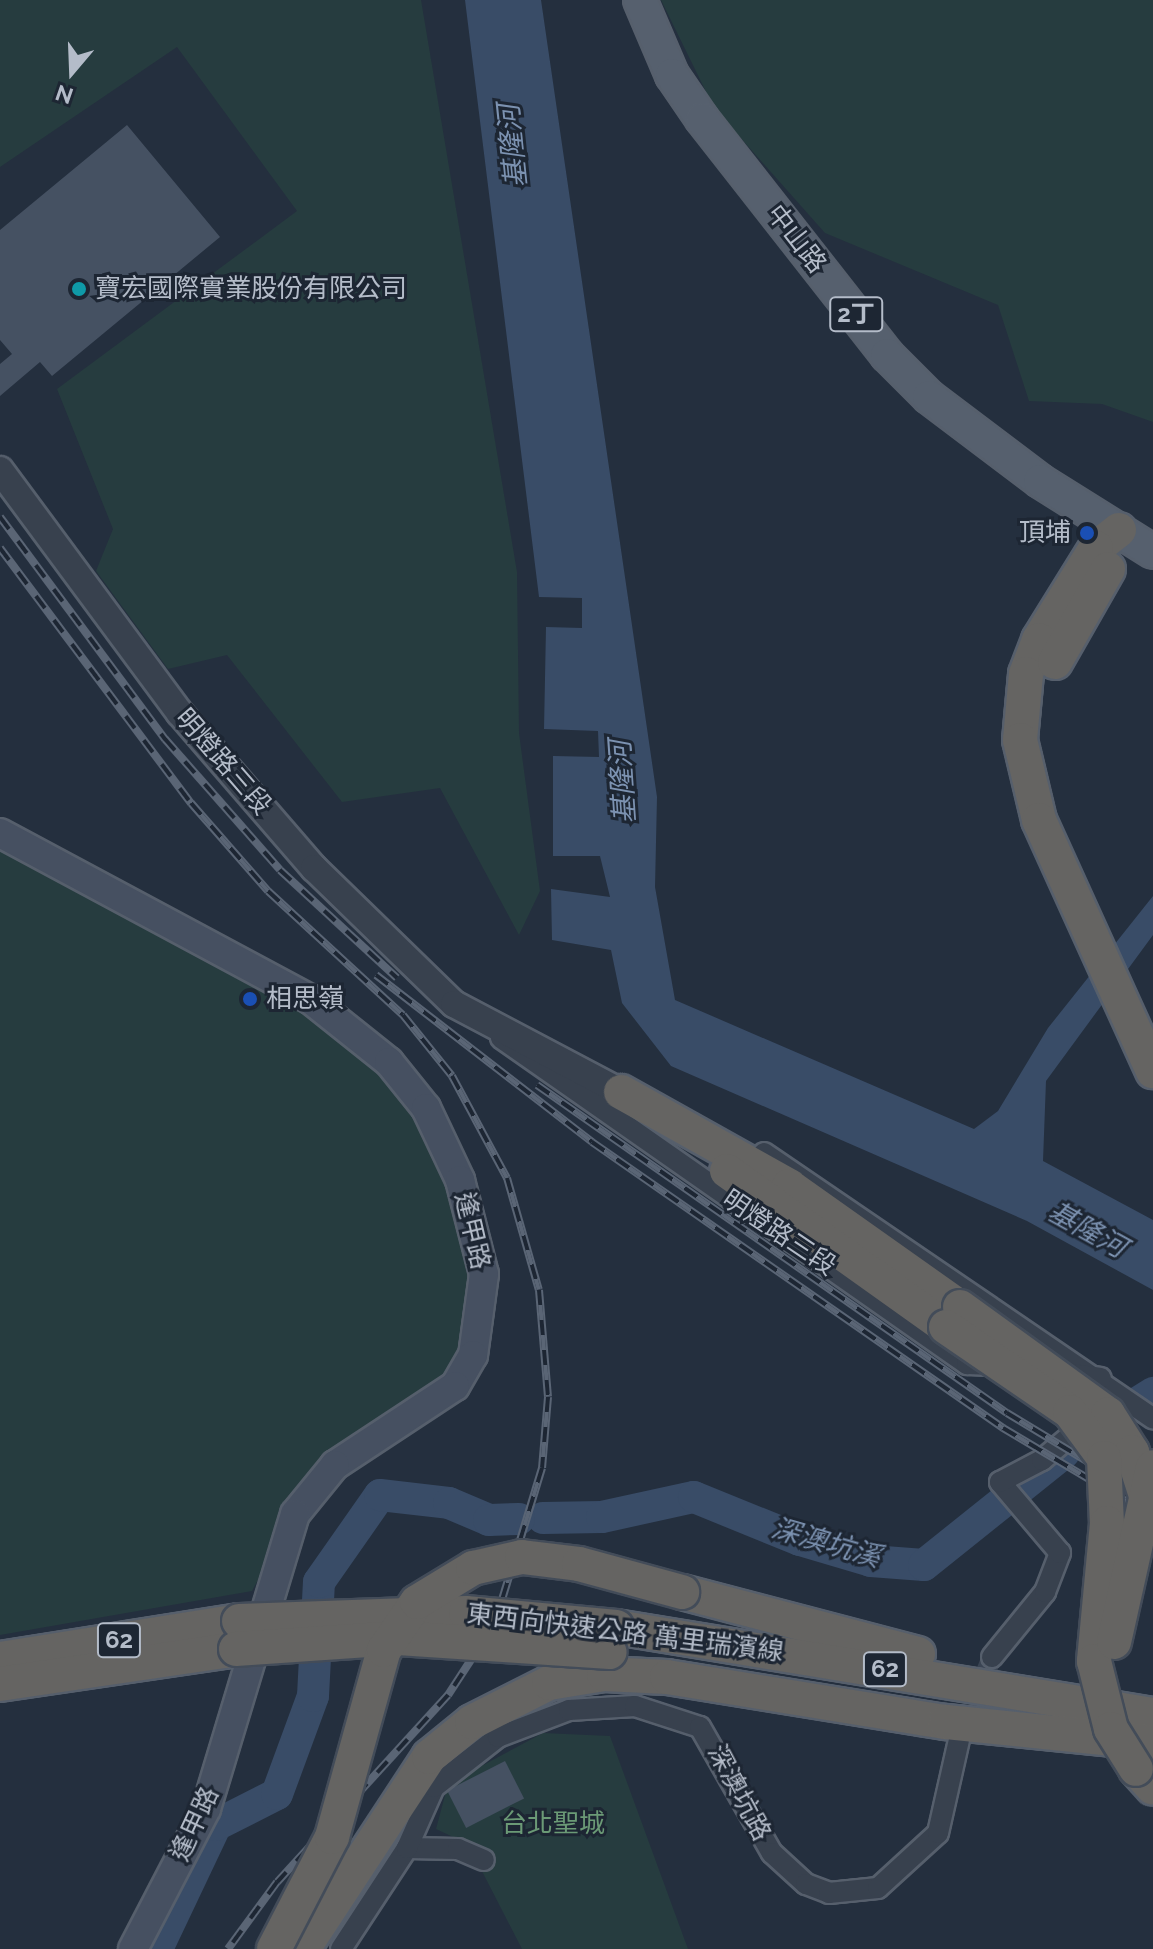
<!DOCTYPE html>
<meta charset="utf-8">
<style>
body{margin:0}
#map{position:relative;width:1153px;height:1949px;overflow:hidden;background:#242f3e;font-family:Raleway,"Noto Sans TC",sans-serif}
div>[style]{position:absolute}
.green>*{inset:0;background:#263c3f}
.water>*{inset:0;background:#394c67}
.river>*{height:32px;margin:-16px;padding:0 16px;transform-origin:16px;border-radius:16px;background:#394c67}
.building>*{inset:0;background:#455162;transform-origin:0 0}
.minor-tunnel>*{height:20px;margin-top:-10px;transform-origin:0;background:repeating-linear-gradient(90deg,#3a4453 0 20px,transparent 0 30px)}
.roads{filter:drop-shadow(2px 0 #565f6c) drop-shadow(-2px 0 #565f6c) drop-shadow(0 2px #565f6c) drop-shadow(0 -2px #565f6c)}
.minor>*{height:20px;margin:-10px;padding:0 10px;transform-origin:10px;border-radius:10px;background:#38414e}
.tertiary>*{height:26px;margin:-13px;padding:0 13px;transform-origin:13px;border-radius:13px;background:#38414e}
.secondary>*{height:28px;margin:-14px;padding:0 14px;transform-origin:14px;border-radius:14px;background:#465061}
.primary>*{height:32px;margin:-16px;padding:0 16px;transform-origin:16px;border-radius:16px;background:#56606e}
.trunk>*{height:34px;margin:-17px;padding:0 17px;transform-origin:17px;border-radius:17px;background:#656462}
.rail>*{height:8px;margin-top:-4px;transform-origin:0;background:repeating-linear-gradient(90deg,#1d2633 0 15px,#5a6575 0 30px);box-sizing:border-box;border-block:2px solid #5a6575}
.bridges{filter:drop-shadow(2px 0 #434c59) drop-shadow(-2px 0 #434c59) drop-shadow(0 2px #434c59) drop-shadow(0 -2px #434c59)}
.trunk-bridge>*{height:34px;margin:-17px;padding:0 17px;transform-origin:17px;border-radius:17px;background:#656462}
.dots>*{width:22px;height:22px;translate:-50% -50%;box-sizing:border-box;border:4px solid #1d2633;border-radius:50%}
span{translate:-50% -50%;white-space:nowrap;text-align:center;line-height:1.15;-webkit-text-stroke:6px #1d2633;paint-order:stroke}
.shield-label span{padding:2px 6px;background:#1d2633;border:2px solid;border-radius:6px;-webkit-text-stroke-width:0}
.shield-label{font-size:24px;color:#b4bcc9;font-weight:700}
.street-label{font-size:26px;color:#b4bcc9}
.poi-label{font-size:26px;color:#b4bcc9}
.left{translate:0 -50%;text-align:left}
.right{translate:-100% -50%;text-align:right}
.park-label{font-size:26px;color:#6b9a76}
.water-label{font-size:28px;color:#7c92b1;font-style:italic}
.north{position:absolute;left:32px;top:32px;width:80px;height:80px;-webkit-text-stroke:6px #1d2633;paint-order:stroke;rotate:199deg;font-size:22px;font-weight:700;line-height:32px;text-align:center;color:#b4bcc9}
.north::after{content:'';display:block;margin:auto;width:28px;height:36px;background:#b4bcc9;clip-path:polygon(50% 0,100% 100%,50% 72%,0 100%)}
</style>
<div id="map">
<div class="green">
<div style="clip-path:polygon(0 0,421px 0,517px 572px,519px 733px,540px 891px,519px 935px,440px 788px,342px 802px,227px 655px,168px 669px,96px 571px,113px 529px,57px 389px,297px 211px,177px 47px,0 167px)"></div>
<div style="clip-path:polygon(661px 0,1153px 0,1153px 422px,1102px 404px,1029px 401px,998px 305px,825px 233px,714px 108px)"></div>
<div style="clip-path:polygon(0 845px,348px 1025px,418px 1122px,482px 1265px,475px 1360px,306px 1493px,252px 1591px,0 1635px)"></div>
<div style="clip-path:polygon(543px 1733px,610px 1736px,688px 1949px,522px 1949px,468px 1844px,436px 1829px,448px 1784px)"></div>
</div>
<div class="water">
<div style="clip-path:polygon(465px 0,541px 0,657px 797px,655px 887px,675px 1000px,974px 1129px,998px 1111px,1048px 1028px,1153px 896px,1153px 935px,1046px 1081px,1043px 1161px,1153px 1220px,1153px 1290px,1027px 1221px,671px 1066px,622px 1003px,611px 950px,552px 940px,551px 889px,610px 897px,600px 856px,553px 856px,553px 756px,599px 757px,598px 731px,544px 729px,546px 627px,582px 628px,582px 598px,539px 597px)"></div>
</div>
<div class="river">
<div style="left:1105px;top:1423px;width:57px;rotate:-32deg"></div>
<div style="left:543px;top:1518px;width:59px;rotate:-1deg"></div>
<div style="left:602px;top:1517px;width:94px;rotate:-12.3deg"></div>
<div style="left:694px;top:1497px;width:114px;rotate:22.1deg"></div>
<div style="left:800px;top:1540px;width:74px;rotate:16.5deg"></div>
<div style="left:871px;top:1561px;width:53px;rotate:4.3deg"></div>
<div style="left:924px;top:1565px;width:179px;rotate:-38.7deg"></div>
<div style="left:157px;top:1949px;width:137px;rotate:-64.6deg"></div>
<div style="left:216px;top:1825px;width:68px;rotate:-26.9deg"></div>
<div style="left:277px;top:1794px;width:104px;rotate:-69.8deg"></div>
<div style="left:313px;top:1696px;width:114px;rotate:-87deg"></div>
<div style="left:319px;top:1582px;width:106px;rotate:-55deg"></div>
<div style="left:380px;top:1495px;width:69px;rotate:6.6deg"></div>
<div style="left:449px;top:1503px;width:43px;rotate:23deg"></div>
<div style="left:489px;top:1520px;width:30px;rotate:-2deg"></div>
</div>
<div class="building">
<div style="clip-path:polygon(127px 125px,220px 237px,52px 376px,40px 362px,0 396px,0 364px,12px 354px,0 340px,0 230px)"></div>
<div style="left:505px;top:1761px;width:42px;height:65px;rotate:63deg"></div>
</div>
<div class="minor-tunnel">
<div style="left:962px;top:1733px;width:82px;rotate:-68.5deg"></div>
</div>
<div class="roads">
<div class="minor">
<div style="left:501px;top:1038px;width:569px;rotate:34.98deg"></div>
<div style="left:967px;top:1364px;width:28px;rotate:2deg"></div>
<div style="left:764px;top:1153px;width:471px;rotate:34.3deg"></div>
<div style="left:1058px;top:1372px;width:43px;rotate:7.9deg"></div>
<div style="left:992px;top:1657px;width:84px;rotate:-50.8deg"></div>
<div style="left:1045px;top:1592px;width:42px;rotate:-69deg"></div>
<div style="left:1060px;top:1553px;width:93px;rotate:-130.2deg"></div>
<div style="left:1000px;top:1482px;width:47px;rotate:-27.6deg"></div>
<div style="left:1042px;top:1460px;width:60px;rotate:-40.3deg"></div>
<div style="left:407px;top:1848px;width:51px;rotate:1.1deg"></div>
<div style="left:458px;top:1849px;width:28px;rotate:23deg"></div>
<div style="left:341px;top:1949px;width:121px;rotate:-56.8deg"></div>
<div style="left:407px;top:1848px;width:67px;rotate:-66.1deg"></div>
<div style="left:434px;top:1787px;width:81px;rotate:-38deg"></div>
<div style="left:498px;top:1737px;width:76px;rotate:-20.8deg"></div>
<div style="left:569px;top:1710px;width:66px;rotate:-3.5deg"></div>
<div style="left:635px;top:1706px;width:68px;rotate:17.9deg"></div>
<div style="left:700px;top:1727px;width:145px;rotate:60.3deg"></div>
<div style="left:772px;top:1853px;width:46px;rotate:42.4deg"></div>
<div style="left:806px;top:1884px;width:25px;rotate:21deg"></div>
<div style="left:829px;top:1893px;width:49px;rotate:-5.8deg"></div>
<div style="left:878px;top:1888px;width:81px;rotate:-42.5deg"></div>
<div style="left:938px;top:1833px;width:95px;rotate:-77.3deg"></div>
</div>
<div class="tertiary">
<div style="left:0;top:470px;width:302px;rotate:53.5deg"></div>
<div style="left:180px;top:713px;width:205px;rotate:49.2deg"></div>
<div style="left:314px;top:868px;width:195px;rotate:44.2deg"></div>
<div style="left:454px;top:1004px;width:189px;rotate:27.8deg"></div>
</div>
<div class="secondary">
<div style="left:0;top:833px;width:352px;rotate:28.2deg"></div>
<div style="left:310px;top:999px;width:101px;rotate:38.6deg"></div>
<div style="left:389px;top:1062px;width:59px;rotate:51.2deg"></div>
<div style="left:426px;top:1108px;width:80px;rotate:64.7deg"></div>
<div style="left:460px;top:1180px;width:97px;rotate:75.7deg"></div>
<div style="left:484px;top:1274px;width:82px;rotate:97.7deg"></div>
<div style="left:473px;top:1355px;width:36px;rotate:120deg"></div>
<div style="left:455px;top:1386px;width:144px;rotate:146.6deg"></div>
<div style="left:335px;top:1465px;width:63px;rotate:129.2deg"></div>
<div style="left:295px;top:1514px;width:308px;rotate:106.8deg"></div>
<div style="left:206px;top:1809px;width:158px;rotate:117.5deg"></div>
</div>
<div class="primary">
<div style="left:640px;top:0;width:82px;rotate:66.9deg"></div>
<div style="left:672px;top:75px;width:53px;rotate:55.7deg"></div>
<div style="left:702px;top:119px;width:300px;rotate:51.9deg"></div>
<div style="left:887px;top:355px;width:59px;rotate:45deg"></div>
<div style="left:929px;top:397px;width:139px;rotate:37.1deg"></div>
<div style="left:1040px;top:481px;width:133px;rotate:32.1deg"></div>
</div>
<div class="trunk">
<div style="left:1119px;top:530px;width:29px;rotate:142deg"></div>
<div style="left:1096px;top:548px;width:108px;rotate:121.8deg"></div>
<div style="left:1039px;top:640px;width:36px;rotate:111deg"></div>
<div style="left:1026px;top:674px;width:66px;rotate:95.2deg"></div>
<div style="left:1020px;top:740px;width:82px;rotate:76.6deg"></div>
<div style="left:1039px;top:820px;width:276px;rotate:65.6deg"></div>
<div style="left:1055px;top:662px;width:107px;rotate:-60.3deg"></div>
<div style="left:621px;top:1092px;width:193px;rotate:29.2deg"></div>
<div style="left:789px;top:1186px;width:209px;rotate:35.3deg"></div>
<div style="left:727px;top:1171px;width:269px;rotate:35.5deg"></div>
<div style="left:682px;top:1592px;width:244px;rotate:14.7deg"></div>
<div style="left:616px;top:1627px;width:544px;rotate:9.31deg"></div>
<div style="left:0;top:1659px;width:242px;rotate:-9deg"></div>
<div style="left:0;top:1684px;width:239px;rotate:-8.4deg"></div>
<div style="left:1136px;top:1769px;width:25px;rotate:48deg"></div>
<div style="left:303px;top:1949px;width:230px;rotate:-56.7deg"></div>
<div style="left:429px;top:1757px;width:55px;rotate:-39.1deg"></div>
<div style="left:472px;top:1722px;width:86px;rotate:-26.9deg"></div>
<div style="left:549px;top:1683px;width:56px;rotate:-9.3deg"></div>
<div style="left:604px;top:1674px;width:63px;rotate:2.7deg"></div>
<div style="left:667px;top:1677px;width:283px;rotate:9.2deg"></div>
<div style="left:946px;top:1722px;width:208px;rotate:5.8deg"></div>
</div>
</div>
<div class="rail">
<div style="left:0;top:517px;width:277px;rotate:53.4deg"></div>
<div style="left:165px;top:739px;width:174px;rotate:48.7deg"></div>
<div style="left:280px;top:870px;width:159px;rotate:42.7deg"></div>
<div style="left:0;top:548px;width:319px;rotate:53.2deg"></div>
<div style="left:191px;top:803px;width:117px;rotate:48.8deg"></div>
<div style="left:268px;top:891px;width:183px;rotate:42.6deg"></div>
<div style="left:403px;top:1015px;width:78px;rotate:51.2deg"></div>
<div style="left:452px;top:1076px;width:116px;rotate:61.7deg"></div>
<div style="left:507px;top:1178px;width:116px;rotate:74.1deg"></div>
<div style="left:539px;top:1290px;width:107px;rotate:85.2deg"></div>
<div style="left:548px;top:1397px;width:71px;rotate:94.8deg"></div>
<div style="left:542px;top:1468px;width:162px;rotate:106.9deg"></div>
<div style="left:495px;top:1623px;width:86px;rotate:123.1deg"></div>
<div style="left:448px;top:1695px;width:253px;rotate:132.4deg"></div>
<div style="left:277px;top:1882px;width:83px;rotate:126.2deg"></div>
<div style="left:376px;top:975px;width:273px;rotate:37.7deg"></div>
<div style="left:592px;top:1142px;width:501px;rotate:34.83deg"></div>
<div style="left:1003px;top:1428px;width:174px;rotate:30.7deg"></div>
<div style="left:537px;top:1085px;width:573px;rotate:34.91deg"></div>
<div style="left:1007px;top:1413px;width:170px;rotate:31.1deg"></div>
</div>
<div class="bridges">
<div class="trunk-bridge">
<div style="left:960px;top:1307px;width:183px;rotate:35.9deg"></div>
<div style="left:1108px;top:1414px;width:45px;rotate:57.7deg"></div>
<div style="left:1132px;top:1452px;width:49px;rotate:72.3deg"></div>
<div style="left:946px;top:1327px;width:150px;rotate:34.4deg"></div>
<div style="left:1070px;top:1412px;width:57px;rotate:53.5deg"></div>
<div style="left:1104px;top:1458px;width:65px;rotate:87.4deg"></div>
<div style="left:1107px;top:1523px;width:139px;rotate:95.4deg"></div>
<div style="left:1094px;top:1661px;width:70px;rotate:76deg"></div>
<div style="left:1111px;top:1729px;width:47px;rotate:58deg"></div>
<div style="left:239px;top:1621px;width:227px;rotate:-2deg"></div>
<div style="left:466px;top:1613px;width:151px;rotate:5.3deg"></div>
<div style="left:1114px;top:1642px;width:179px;rotate:-77.4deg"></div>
<div style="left:236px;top:1649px;width:162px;rotate:-3.9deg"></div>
<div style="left:398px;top:1638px;width:212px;rotate:3.8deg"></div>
<div style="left:274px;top:1949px;width:126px;rotate:-62.6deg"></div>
<div style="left:332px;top:1837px;width:194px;rotate:-74.5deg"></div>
<div style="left:384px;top:1650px;width:58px;rotate:-55.5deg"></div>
<div style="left:417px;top:1602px;width:66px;rotate:-31.3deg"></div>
<div style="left:473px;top:1568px;width:50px;rotate:-12.7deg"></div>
<div style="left:522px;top:1557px;width:57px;rotate:7deg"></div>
<div style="left:579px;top:1564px;width:107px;rotate:15.2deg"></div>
</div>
</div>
<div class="dots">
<div style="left:79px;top:289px;background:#0f9aa8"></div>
<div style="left:1087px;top:533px;background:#1a4fb4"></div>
<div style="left:250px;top:999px;background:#1a4fb4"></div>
</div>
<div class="shield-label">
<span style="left:856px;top:314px">2丁</span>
<span style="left:119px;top:1640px">62</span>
<span style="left:885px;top:1669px">62</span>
</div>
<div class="street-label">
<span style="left:796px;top:239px;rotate:52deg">中山路</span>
<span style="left:223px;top:762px;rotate:49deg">明燈路三段</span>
<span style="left:472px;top:1231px;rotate:77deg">逢甲路</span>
<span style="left:779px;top:1233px;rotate:34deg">明燈路三段</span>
<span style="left:625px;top:1633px;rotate:7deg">東西向快速公路 萬里瑞濱線</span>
<span style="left:739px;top:1793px;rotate:62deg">深澳坑路</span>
<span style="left:195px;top:1824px;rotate:-65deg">逢甲路</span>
</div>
<div class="poi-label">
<span class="left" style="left:95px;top:289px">寶宏國際實業股份有限公司</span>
<span class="right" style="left:1071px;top:533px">頂埔</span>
<span class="left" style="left:266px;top:999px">相思嶺</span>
</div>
<div class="park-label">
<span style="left:553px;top:1824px">台北聖城</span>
</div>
<div class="water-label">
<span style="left:513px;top:146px;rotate:-96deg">基隆河</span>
<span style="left:623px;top:782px;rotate:-94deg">基隆河</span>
<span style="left:1087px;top:1230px;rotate:29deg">基隆河</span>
<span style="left:826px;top:1543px;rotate:16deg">深澳坑溪</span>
</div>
<div class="north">N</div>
</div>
